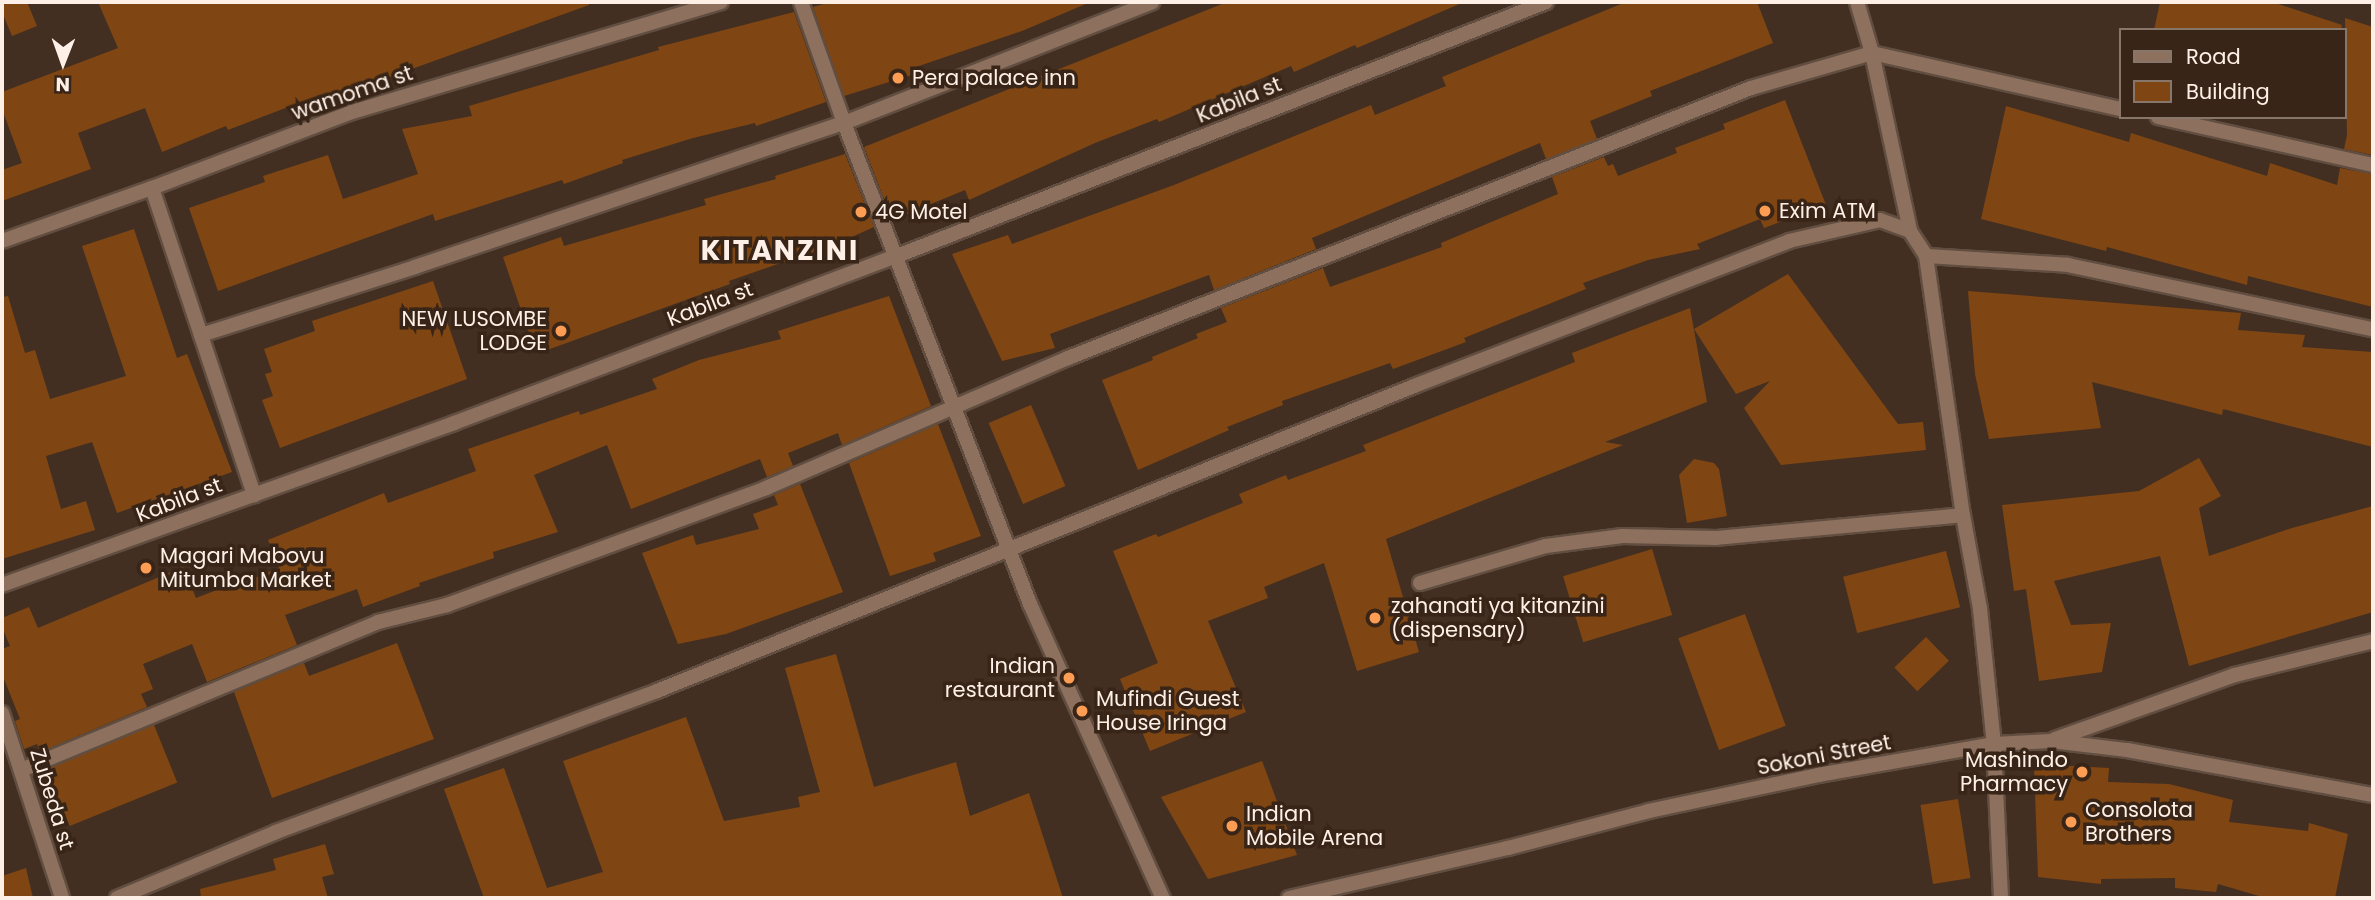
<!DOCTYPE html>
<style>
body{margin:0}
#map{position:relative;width:2375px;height:900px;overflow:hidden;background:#432f21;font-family:Poppins,sans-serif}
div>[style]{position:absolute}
.building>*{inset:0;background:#7f4613;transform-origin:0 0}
.roads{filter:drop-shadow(2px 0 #614e41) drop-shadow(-2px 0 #614e41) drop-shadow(0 2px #614e41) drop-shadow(0 -2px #614e41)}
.service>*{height:14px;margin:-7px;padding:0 7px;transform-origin:7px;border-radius:7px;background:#8d715e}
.minor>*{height:14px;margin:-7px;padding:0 7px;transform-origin:7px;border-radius:7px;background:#8d715e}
.dots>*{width:19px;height:19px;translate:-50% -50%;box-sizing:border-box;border:4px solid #382517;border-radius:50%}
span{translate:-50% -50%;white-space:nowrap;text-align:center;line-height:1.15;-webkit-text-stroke:7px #382517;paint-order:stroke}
.poi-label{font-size:21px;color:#fef0e7}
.left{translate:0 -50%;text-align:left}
.right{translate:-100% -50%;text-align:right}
.street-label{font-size:21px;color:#fef0e7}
.district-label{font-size:28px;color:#fef0e7;font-weight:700;letter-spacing:2px}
.frame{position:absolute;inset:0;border:4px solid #fef0e7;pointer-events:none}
.legend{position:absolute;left:2119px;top:28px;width:228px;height:91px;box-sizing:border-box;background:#382517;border:2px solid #87766a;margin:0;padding:9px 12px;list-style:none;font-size:21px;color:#fef0e7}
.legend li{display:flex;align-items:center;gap:14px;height:35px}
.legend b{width:35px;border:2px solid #87766a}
.north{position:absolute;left:28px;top:28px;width:70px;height:70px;-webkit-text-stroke:5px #382517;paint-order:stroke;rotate:181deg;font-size:19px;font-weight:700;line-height:28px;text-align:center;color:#fef0e7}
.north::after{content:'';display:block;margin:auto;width:24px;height:32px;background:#fef0e7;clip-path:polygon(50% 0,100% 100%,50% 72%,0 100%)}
</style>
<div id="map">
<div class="building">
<div style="clip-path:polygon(2px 2px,27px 2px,37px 26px,12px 36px,2px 12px)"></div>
<div style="clip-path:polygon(98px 2px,588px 2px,589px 5px,373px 83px,372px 79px,303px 105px,301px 102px,228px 130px,226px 126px,162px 152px,145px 108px,78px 133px,91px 169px,2px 201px,2px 170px,22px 163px,2px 109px,2px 92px,118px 48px)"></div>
<div style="clip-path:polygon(831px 2px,1088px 2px,1088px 3px,1022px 31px,913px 68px,915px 74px,844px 96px,813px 7px)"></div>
<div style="clip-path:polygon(1227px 2px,1464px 2px,1357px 48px,1355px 45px,1294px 72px,1291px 66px,1159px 122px,1157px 119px,1095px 143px,969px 200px,965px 190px,892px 220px,864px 147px)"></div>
<div style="clip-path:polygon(1626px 2px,1757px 2px,1773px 43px,1650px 91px,1652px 96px,1590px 121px,1597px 139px,1546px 159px,1540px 143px,1312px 238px,1316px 249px,1214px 290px,1209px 275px,1050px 334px,1055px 348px,1002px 361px,952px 254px,1008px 235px,1012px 244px,1174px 185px,1371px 105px,1375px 115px,1446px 86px,1442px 77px)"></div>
<div style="clip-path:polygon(2160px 2px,2272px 2px,2342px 25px,2341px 30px,2154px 30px)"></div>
<div style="clip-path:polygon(794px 12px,826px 102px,756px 126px,755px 123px,693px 138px,622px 160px,623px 163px,564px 184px,562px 180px,435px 221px,433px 214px,218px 291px,189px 208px,265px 182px,263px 176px,328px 155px,343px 199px,418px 174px,402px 129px,472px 116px,469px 106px,659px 50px,658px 47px)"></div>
<div style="clip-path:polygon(2345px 18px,2373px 27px,2373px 155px,2344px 149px,2347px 135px)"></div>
<div style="clip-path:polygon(1785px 100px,1826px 205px,1764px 228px,1760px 219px,1697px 244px,1700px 249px,1648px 260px,1583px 283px,1586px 289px,1464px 338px,1466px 342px,1393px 369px,1390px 363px,1282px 401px,1283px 405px,1227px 427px,1229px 430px,1138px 470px,1102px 380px,1153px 360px,1152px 357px,1198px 338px,1196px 334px,1227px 322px,1221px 308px,1323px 268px,1330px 287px,1442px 247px,1441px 243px,1558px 194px,1552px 177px,1604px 157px,1608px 166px,1613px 164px,1618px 176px,1677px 153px,1675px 148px,1725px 129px,1723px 124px)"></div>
<div style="clip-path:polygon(2006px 106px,2129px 142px,2131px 133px,2267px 176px,2270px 163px,2337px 185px,2340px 168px,2373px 174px,2373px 307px,2248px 276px,2247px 285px,2107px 247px,2106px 251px,1981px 219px)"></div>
<div style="clip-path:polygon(845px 154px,874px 227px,805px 258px,804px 255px,729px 281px,730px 284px,536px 354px,503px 257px,561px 237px,564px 246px,706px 205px,704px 199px,776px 179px,775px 176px)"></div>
<div style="clip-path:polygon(134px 229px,177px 358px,187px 354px,232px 472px,117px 513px,92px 442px,46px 456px,61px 509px,86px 501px,95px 530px,2px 559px,2px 297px,8px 296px,25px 353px,35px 350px,50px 399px,126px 376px,82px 246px)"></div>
<div style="clip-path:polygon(1788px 274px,1898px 424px,1923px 422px,1926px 450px,1781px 465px,1744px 408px,1770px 381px,1736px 394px,1694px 329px)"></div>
<div style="clip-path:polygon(433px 281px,467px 379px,280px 448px,262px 400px,273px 396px,265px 374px,272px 372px,264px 349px,315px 331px,312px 321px)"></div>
<div style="clip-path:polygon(1968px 291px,2241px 313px,2238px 330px,2305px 335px,2302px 347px,2373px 352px,2373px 447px,2223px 409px,2222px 415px,2092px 382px,2101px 428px,1989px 439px,1975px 374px)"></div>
<div style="clip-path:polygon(889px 296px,931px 406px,842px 445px,838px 433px,788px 453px,793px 466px,767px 477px,760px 459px,631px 509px,607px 445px,534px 475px,558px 532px,493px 552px,494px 558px,419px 583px,420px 586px,363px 607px,357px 589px,285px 615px,297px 645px,207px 682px,192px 644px,143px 664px,153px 689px,141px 694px,147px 707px,40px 752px,37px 744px,24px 749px,15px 721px,20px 719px,2px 674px,2px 649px,10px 646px,2px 627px,2px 618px,29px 607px,38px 628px,183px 567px,196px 598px,222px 588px,223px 591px,279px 568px,268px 540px,384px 493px,388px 503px,476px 471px,468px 449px,579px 411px,580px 415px,657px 389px,652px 379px,699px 360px,781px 339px,778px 331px)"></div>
<div style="clip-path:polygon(1690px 308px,1707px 402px,1605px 442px,1623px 445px,1386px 539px,1419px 652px,1357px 671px,1324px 563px,1264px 587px,1268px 598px,1208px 621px,1246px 712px,1150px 751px,1120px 679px,1158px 663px,1113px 551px,1156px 534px,1158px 537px,1243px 503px,1239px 494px,1286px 475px,1288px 480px,1366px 451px,1363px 445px,1575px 362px,1572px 353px)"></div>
<div style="left:1031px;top:405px;width:88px;height:46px;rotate:67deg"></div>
<div style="clip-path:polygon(938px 424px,981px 536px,933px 553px,936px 561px,890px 576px,849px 463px)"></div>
<div style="clip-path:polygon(2199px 458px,2221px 496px,2199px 508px,2209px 556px,2292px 528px,2373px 506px,2373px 612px,2189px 666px,2160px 556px,2054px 581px,2071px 625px,2111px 623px,2102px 672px,2039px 681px,2026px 589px,2014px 591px,2002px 505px,2139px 491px)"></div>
<div style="clip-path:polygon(1694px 459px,1714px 463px,1719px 469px,1727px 516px,1687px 523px,1679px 475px)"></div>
<div style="clip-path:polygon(800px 484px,843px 592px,726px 634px,678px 644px,642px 553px,693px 535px,696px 545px,759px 529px,753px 514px,778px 505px,774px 495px)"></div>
<div style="left:1652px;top:549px;width:69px;height:93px;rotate:73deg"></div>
<div style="left:1946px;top:551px;width:58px;height:106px;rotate:76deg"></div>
<div style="left:1745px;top:614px;width:119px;height:71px;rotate:70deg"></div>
<div style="left:1926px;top:637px;width:33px;height:44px;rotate:46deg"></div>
<div style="clip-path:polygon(397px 643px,434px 739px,272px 798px,234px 692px,304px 663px,309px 676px)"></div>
<div style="clip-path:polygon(836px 654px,874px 787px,956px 762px,970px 816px,1029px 793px,1063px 898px,484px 898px,444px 789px,504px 768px,547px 888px,603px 872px,563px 761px,686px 717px,724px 821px,800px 807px,798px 797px,820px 792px,785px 668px)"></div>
<div style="left:154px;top:725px;width:62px;height:116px;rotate:68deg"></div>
<div style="clip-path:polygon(1262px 761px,1297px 855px,1208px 879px,1161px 797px)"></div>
<div style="clip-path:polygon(2034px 764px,2109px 768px,2108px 782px,2169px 784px,2233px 800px,2229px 822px,2308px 831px,2309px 823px,2348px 834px,2335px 898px,2266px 898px,2218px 884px,2216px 892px,2175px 888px,2175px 878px,2101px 879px,2101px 884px,2038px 877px)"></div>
<div style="left:1958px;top:799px;width:80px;height:38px;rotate:81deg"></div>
<div style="clip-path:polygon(325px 844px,334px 874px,322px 877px,328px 898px,201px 898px,200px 889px,276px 870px,273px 859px)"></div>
<div style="clip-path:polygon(26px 868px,33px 898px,2px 898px,2px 876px)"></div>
</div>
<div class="roads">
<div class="service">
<div style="left:1420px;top:583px;width:131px;rotate:-16.4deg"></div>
<div style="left:1546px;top:546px;width:77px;rotate:-7.5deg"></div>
<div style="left:1622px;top:536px;width:94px;rotate:1.2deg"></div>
<div style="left:1716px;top:538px;width:248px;rotate:-5.3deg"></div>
</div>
<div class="minor">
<div style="left:801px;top:2px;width:128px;rotate:70.4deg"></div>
<div style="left:844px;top:123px;width:516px;rotate:68.86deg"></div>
<div style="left:1030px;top:604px;width:323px;rotate:65.7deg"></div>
<div style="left:1857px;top:2px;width:53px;rotate:73.6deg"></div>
<div style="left:1872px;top:53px;width:182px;rotate:77.9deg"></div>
<div style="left:2158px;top:117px;width:220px;rotate:12.6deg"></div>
<div style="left:152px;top:188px;width:324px;rotate:71.6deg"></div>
<div style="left:2px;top:241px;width:159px;rotate:-19.5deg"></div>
<div style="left:152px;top:188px;width:214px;rotate:-20.8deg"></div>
<div style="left:352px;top:112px;width:385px;rotate:-16.6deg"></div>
<div style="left:1926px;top:256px;width:142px;rotate:3.6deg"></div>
<div style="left:2068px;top:265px;width:312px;rotate:11.9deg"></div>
<div style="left:201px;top:335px;width:225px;rotate:-17.6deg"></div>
<div style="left:415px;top:267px;width:453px;rotate:-18.6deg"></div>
<div style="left:844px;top:123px;width:331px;rotate:-21.4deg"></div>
<div style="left:2px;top:585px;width:480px;rotate:-19.7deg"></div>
<div style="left:454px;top:423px;width:473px;rotate:-20.7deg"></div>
<div style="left:897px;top:256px;width:697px;rotate:-21.37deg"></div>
<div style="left:2px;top:713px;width:194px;rotate:72deg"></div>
<div style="left:2055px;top:739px;width:191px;rotate:-19.6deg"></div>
<div style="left:2235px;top:675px;width:142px;rotate:-13.8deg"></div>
<div style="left:21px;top:770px;width:386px;rotate:-22.5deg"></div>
<div style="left:378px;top:622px;width:71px;rotate:-13.8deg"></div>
<div style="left:447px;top:605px;width:340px;rotate:-20.1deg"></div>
<div style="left:766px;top:488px;width:329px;rotate:-23.3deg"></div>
<div style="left:1068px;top:358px;width:734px;rotate:-21.57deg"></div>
<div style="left:1751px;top:88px;width:126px;rotate:-16.1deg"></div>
<div style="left:1872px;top:53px;width:255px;rotate:12.7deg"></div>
<div style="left:117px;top:898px;width:172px;rotate:-22.5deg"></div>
<div style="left:276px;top:832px;width:406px;rotate:-20.3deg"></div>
<div style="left:657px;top:691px;width:816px;rotate:-21.94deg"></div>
<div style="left:1414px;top:386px;width:402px;rotate:-21.1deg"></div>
<div style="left:1789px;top:241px;width:93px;rotate:-13deg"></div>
<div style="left:1880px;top:220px;width:32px;rotate:20deg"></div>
<div style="left:1910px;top:231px;width:30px;rotate:57deg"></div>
<div style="left:1926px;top:256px;width:262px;rotate:81.9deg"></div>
<div style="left:1963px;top:515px;width:96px;rotate:79.7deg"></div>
<div style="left:1980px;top:609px;width:136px;rotate:84.1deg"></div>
<div style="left:1994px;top:744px;width:154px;rotate:87.4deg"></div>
<div style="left:1289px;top:898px;width:225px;rotate:-12.9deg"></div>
<div style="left:1508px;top:848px;width:146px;rotate:-14.7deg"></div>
<div style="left:1649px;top:811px;width:173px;rotate:-12deg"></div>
<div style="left:1818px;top:775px;width:179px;rotate:-10deg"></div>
<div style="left:1994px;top:744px;width:57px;rotate:-3deg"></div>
<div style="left:2051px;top:741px;width:77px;rotate:6.8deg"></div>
<div style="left:2127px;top:750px;width:250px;rotate:10.4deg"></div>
</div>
</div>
<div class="dots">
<div style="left:898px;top:78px;background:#fc9d53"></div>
<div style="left:1765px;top:211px;background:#fc9d53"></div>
<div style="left:861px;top:212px;background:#fc9d53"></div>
<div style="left:561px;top:331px;background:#fc9d53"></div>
<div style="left:146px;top:568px;background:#fc9d53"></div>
<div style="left:1375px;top:618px;background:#fc9d53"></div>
<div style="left:1069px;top:678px;background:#fc9d53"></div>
<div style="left:1082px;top:711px;background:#fc9d53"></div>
<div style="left:2082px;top:772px;background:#fc9d53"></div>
<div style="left:2071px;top:822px;background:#fc9d53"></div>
<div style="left:1232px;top:826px;background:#fc9d53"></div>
</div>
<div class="poi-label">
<span class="left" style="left:912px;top:78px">Pera palace inn</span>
<span class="left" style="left:1779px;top:211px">Exim ATM</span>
<span class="left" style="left:875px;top:212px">4G Motel</span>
<span class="right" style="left:547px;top:331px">NEW LUSOMBE<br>LODGE</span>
<span class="left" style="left:160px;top:568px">Magari Mabovu<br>Mitumba Market</span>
<span class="left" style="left:1391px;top:618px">zahanati ya kitanzini<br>(dispensary)</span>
<span class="right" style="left:1055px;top:678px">Indian<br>restaurant</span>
<span class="left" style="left:1096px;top:711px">Mufindi Guest<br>House Iringa</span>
<span class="right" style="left:2068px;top:772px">Mashindo<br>Pharmacy</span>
<span class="left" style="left:2085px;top:822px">Consolota<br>Brothers</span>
<span class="left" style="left:1246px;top:826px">Indian<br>Mobile Arena</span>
</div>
<div class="street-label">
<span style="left:352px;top:93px;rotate:-19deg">wamoma st</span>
<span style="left:1239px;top:100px;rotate:-22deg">Kabila st</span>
<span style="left:710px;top:304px;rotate:-21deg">Kabila st</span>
<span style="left:179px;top:500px;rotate:-21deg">Kabila st</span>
<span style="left:1824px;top:755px;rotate:-11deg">Sokoni Street</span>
<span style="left:52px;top:799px;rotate:73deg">Zubeda st</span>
</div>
<div class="district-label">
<span style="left:780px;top:251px">KITANZINI</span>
</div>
<div class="frame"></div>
<ul class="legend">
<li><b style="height:9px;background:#8d715e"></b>Road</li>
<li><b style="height:19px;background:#7f4613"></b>Building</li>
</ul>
<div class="north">N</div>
</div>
